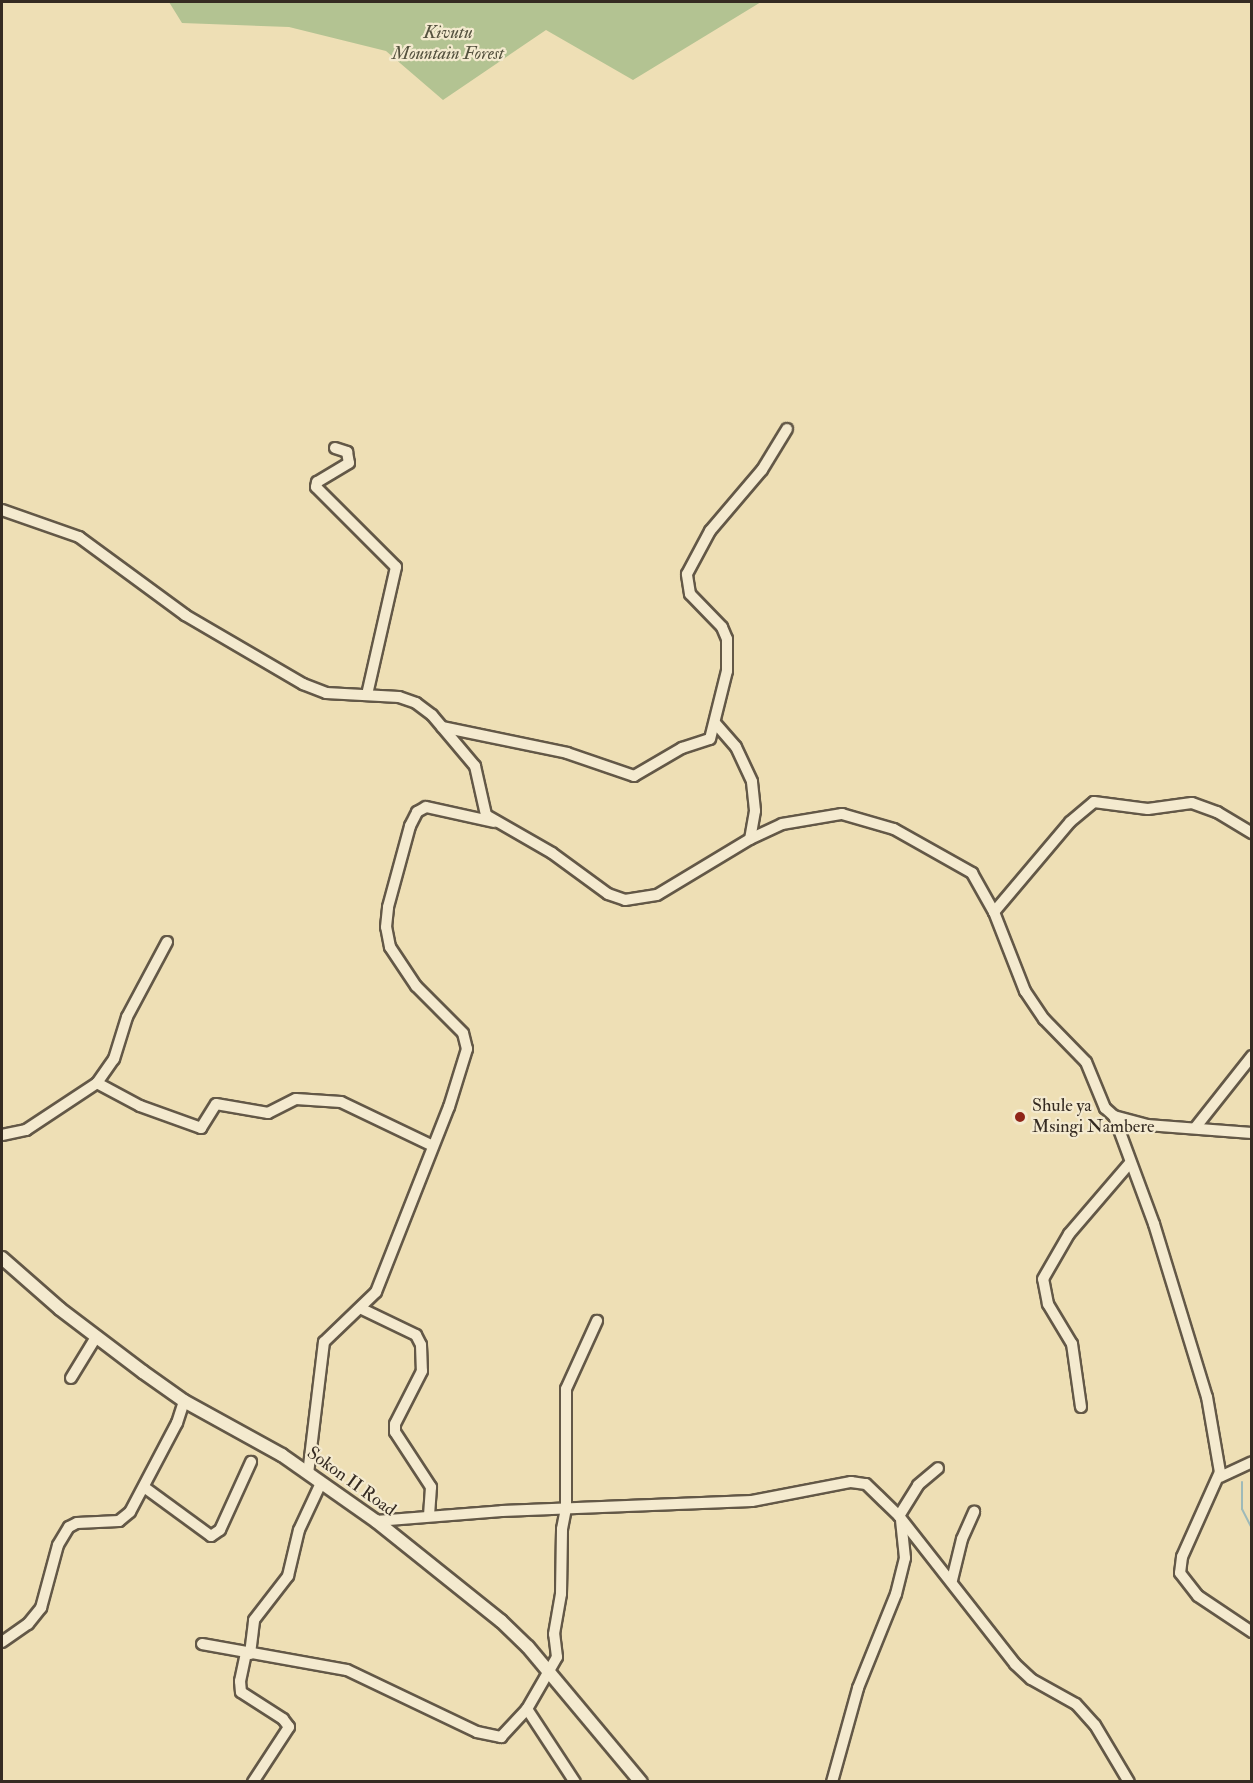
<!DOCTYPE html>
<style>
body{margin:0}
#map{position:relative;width:1253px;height:1783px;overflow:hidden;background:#eedfb5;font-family:"IM FELL Double Pica",serif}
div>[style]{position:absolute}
.green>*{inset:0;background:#b3c392}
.stream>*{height:2px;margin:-1px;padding:0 1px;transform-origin:1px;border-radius:1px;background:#9ebab9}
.roads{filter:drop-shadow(2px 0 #635847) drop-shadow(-2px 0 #635847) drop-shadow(0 2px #635847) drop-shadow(0 -2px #635847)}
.minor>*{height:10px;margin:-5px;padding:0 5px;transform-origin:5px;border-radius:5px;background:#f4eacf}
.tertiary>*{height:12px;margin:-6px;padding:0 6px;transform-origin:6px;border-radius:6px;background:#f4eacf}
.dots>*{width:16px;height:16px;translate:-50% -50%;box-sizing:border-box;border:3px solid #f4eacf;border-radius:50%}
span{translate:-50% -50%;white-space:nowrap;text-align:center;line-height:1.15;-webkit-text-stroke:4.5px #f4eacf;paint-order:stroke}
.park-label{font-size:18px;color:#54513e;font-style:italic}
.poi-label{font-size:18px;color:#352b22}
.left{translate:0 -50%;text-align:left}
.street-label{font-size:18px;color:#352b22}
.frame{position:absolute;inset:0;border:3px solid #352b22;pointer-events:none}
</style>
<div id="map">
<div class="green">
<div style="clip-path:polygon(169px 2px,761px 2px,633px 80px,546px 30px,443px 100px,386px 51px,289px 27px,182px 23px)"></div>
</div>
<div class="stream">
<div style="left:1242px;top:1482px;width:27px;rotate:90deg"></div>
<div style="left:1242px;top:1509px;width:22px;rotate:63deg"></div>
</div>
<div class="roads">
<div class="minor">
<div style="left:335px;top:448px;width:13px;rotate:18deg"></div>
<div style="left:347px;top:452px;width:11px;rotate:80deg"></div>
<div style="left:349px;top:463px;width:37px;rotate:149deg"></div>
<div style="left:317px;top:482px;width:5px;rotate:101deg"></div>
<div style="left:316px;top:487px;width:113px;rotate:45deg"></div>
<div style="left:396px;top:567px;width:131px;rotate:102.8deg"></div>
<div style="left:2px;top:510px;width:82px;rotate:19.3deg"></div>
<div style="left:79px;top:537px;width:132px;rotate:36.3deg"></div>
<div style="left:185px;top:615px;width:137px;rotate:30.3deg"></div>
<div style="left:303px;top:684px;width:25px;rotate:21deg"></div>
<div style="left:326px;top:693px;width:73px;rotate:3.1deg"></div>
<div style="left:399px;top:697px;width:18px;rotate:19deg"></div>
<div style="left:416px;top:703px;width:20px;rotate:37deg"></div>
<div style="left:432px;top:715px;width:67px;rotate:49.9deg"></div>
<div style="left:475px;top:766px;width:50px;rotate:77.3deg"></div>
<div style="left:486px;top:815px;width:76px;rotate:29.9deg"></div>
<div style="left:552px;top:853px;width:69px;rotate:36.2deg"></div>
<div style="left:608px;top:894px;width:18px;rotate:19deg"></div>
<div style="left:625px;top:900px;width:32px;rotate:-9deg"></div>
<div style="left:657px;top:895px;width:109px;rotate:-31.1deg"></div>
<div style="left:750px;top:839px;width:35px;rotate:-25deg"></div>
<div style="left:782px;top:824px;width:61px;rotate:-9.5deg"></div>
<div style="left:842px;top:814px;width:54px;rotate:16.1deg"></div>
<div style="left:894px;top:829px;width:90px;rotate:29.4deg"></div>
<div style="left:972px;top:873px;width:45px;rotate:60.6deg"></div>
<div style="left:994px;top:912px;width:85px;rotate:68.6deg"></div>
<div style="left:1025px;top:991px;width:34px;rotate:56deg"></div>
<div style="left:1044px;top:1019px;width:60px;rotate:45.7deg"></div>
<div style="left:1086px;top:1062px;width:50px;rotate:67.6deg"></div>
<div style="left:1105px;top:1108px;width:12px;rotate:42deg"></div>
<div style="left:1114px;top:1116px;width:34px;rotate:15deg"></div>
<div style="left:1147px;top:1125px;width:105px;rotate:4.4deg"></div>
<div style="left:716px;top:724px;width:30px;rotate:49deg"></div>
<div style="left:736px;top:747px;width:38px;rotate:65deg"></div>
<div style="left:752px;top:782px;width:29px;rotate:84deg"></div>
<div style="left:755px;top:811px;width:28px;rotate:100deg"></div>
<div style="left:442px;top:727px;width:128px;rotate:11.7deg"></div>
<div style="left:567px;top:753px;width:71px;rotate:18.9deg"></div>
<div style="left:634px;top:776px;width:56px;rotate:-30.3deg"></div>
<div style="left:682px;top:748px;width:29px;rotate:-18deg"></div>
<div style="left:710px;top:739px;width:70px;rotate:-76deg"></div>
<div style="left:727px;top:671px;width:32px;rotate:-90deg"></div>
<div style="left:727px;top:639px;width:13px;rotate:-113deg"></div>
<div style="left:722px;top:627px;width:46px;rotate:-134.1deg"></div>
<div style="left:690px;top:594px;width:20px;rotate:-99deg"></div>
<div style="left:687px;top:574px;width:49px;rotate:-61.9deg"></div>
<div style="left:710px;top:531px;width:80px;rotate:-49.6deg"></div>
<div style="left:762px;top:470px;width:48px;rotate:-58.6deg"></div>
<div style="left:994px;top:912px;width:118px;rotate:-49.8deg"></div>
<div style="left:1070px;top:822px;width:31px;rotate:-40deg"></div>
<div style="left:1094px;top:802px;width:54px;rotate:7.4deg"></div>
<div style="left:1148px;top:809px;width:44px;rotate:-7.8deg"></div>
<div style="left:1192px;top:803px;width:27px;rotate:20deg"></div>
<div style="left:1217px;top:812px;width:41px;rotate:31deg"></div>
<div style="left:97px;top:1083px;width:49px;rotate:28.1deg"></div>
<div style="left:140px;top:1106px;width:65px;rotate:19.8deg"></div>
<div style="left:201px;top:1128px;width:28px;rotate:-58deg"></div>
<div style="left:216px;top:1104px;width:53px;rotate:9.8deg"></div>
<div style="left:268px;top:1113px;width:31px;rotate:-27deg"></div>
<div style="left:296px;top:1099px;width:45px;rotate:3.8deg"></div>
<div style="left:341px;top:1102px;width:102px;rotate:25.6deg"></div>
<div style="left:1114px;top:1116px;width:115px;rotate:69.7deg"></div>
<div style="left:1154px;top:1224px;width:181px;rotate:73deg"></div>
<div style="left:1207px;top:1397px;width:76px;rotate:80.2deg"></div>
<div style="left:1220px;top:1472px;width:93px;rotate:114.1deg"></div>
<div style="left:1182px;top:1557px;width:16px;rotate:97deg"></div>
<div style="left:1180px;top:1573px;width:29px;rotate:52deg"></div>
<div style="left:1198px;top:1596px;width:65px;rotate:33.7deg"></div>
<div style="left:1195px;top:1128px;width:92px;rotate:-51.6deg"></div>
<div style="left:2px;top:1135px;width:25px;rotate:-12deg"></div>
<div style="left:26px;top:1130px;width:85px;rotate:-33.5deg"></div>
<div style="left:97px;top:1083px;width:29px;rotate:-55deg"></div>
<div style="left:114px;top:1059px;width:44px;rotate:-72.8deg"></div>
<div style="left:127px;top:1017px;width:85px;rotate:-61.9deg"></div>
<div style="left:362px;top:1309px;width:60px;rotate:25.7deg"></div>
<div style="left:416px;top:1335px;width:11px;rotate:63deg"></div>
<div style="left:421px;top:1345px;width:26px;rotate:88deg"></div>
<div style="left:422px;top:1371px;width:59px;rotate:117deg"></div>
<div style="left:395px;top:1424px;width:8px;rotate:90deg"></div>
<div style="left:395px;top:1432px;width:66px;rotate:56.8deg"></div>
<div style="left:431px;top:1487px;width:29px;rotate:94deg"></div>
<div style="left:71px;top:1378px;width:48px;rotate:-58.6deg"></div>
<div style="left:1081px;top:1407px;width:64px;rotate:-98.1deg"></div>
<div style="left:1072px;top:1344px;width:47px;rotate:-121deg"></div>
<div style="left:1048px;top:1304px;width:25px;rotate:-101deg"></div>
<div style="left:1043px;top:1279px;width:52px;rotate:-60deg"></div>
<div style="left:1069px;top:1234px;width:92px;rotate:-49.4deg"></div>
<div style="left:308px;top:1474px;width:133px;rotate:-83.1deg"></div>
<div style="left:324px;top:1342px;width:72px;rotate:-43.9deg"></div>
<div style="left:376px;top:1292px;width:199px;rotate:-68.5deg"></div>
<div style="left:449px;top:1107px;width:61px;rotate:-72.8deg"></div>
<div style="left:467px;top:1049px;width:16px;rotate:-104deg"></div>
<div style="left:463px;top:1033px;width:66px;rotate:-135deg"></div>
<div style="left:416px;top:986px;width:47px;rotate:-123.7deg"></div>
<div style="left:390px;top:947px;width:20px;rotate:-101deg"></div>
<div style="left:386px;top:927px;width:20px;rotate:-84deg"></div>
<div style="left:388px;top:907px;width:84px;rotate:-74.8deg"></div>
<div style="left:410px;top:826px;width:16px;rotate:-63deg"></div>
<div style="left:417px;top:812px;width:10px;rotate:-29deg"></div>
<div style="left:426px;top:807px;width:70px;rotate:12.4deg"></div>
<div style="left:1220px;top:1477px;width:35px;rotate:-25deg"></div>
<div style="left:144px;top:1487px;width:83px;rotate:36.2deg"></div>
<div style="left:211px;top:1536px;width:11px;rotate:-34deg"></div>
<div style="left:220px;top:1530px;width:75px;rotate:-65.5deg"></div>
<div style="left:899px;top:1516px;width:36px;rotate:-58deg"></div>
<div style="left:918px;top:1485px;width:26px;rotate:-40deg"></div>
<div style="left:376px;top:1521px;width:126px;rotate:-4.5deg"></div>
<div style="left:502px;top:1511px;width:250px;rotate:-2.3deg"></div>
<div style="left:752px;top:1501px;width:101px;rotate:-10.9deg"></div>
<div style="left:851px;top:1482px;width:15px;rotate:8deg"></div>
<div style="left:866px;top:1484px;width:46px;rotate:44.1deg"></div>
<div style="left:899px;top:1516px;width:188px;rotate:51.9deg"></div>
<div style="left:1015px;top:1664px;width:22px;rotate:43deg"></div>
<div style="left:1031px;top:1679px;width:51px;rotate:29.1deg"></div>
<div style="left:1076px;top:1704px;width:28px;rotate:48deg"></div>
<div style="left:1095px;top:1725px;width:66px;rotate:59.2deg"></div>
<div style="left:952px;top:1580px;width:42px;rotate:-76.3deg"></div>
<div style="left:962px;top:1539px;width:30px;rotate:-66deg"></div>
<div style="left:2px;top:1642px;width:32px;rotate:-35deg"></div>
<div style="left:28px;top:1624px;width:21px;rotate:-51deg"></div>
<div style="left:41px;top:1608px;width:65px;rotate:-74.9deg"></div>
<div style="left:58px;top:1545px;width:21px;rotate:-59deg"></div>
<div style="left:69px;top:1527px;width:9px;rotate:-27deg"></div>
<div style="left:77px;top:1523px;width:42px;rotate:-2.7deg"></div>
<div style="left:119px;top:1521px;width:14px;rotate:-39deg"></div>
<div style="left:130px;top:1512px;width:101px;rotate:-62.2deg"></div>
<div style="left:177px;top:1423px;width:23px;rotate:-72deg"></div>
<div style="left:202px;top:1644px;width:147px;rotate:10.2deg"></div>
<div style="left:347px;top:1670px;width:144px;rotate:25.5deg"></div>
<div style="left:477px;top:1732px;width:25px;rotate:12deg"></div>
<div style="left:501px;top:1737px;width:38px;rotate:-47deg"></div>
<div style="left:527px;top:1709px;width:60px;rotate:-60deg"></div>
<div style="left:557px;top:1657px;width:23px;rotate:-97deg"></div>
<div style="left:554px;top:1634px;width:41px;rotate:-80.1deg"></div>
<div style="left:561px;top:1594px;width:65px;rotate:-89.1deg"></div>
<div style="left:562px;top:1529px;width:20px;rotate:-79deg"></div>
<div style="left:566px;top:1509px;width:120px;rotate:-90deg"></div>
<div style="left:566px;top:1389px;width:75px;rotate:-65.5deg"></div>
<div style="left:246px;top:1653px;width:29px;rotate:102deg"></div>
<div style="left:240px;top:1681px;width:11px;rotate:85deg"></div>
<div style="left:241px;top:1692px;width:50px;rotate:32.7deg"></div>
<div style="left:283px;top:1719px;width:10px;rotate:53deg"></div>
<div style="left:289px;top:1727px;width:66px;rotate:123.2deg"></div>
<div style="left:250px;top:1654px;width:34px;rotate:-83deg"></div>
<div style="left:254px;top:1620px;width:56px;rotate:-52.3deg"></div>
<div style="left:288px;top:1576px;width:47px;rotate:-76.6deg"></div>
<div style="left:299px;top:1530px;width:52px;rotate:-64.9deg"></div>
<div style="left:527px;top:1709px;width:87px;rotate:56.7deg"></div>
<div style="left:832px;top:1782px;width:98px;rotate:-74.5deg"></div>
<div style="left:858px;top:1688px;width:101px;rotate:-68deg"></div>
<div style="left:896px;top:1594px;width:37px;rotate:-76deg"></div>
<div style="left:905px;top:1558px;width:37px;rotate:-96deg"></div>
</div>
<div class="tertiary">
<div style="left:2px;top:1258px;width:77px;rotate:41.3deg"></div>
<div style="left:60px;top:1309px;width:104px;rotate:37.2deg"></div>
<div style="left:143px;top:1372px;width:50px;rotate:35.3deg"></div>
<div style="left:184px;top:1401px;width:112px;rotate:28.9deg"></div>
<div style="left:282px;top:1455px;width:115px;rotate:35.1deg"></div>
<div style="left:376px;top:1521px;width:160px;rotate:38.7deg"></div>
<div style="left:501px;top:1621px;width:37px;rotate:44deg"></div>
<div style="left:528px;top:1647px;width:176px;rotate:50.1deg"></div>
</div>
</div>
<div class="dots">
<div style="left:1020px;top:1117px;background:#8f2418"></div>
</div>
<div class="park-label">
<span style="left:448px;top:44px">Kivutu<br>Mountain Forest</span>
</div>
<div class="poi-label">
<span class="left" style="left:1032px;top:1117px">Shule ya<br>Msingi Nambere</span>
</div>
<div class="street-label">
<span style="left:351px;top:1482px;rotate:36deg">Sokon II Road</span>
</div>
<div class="frame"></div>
</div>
